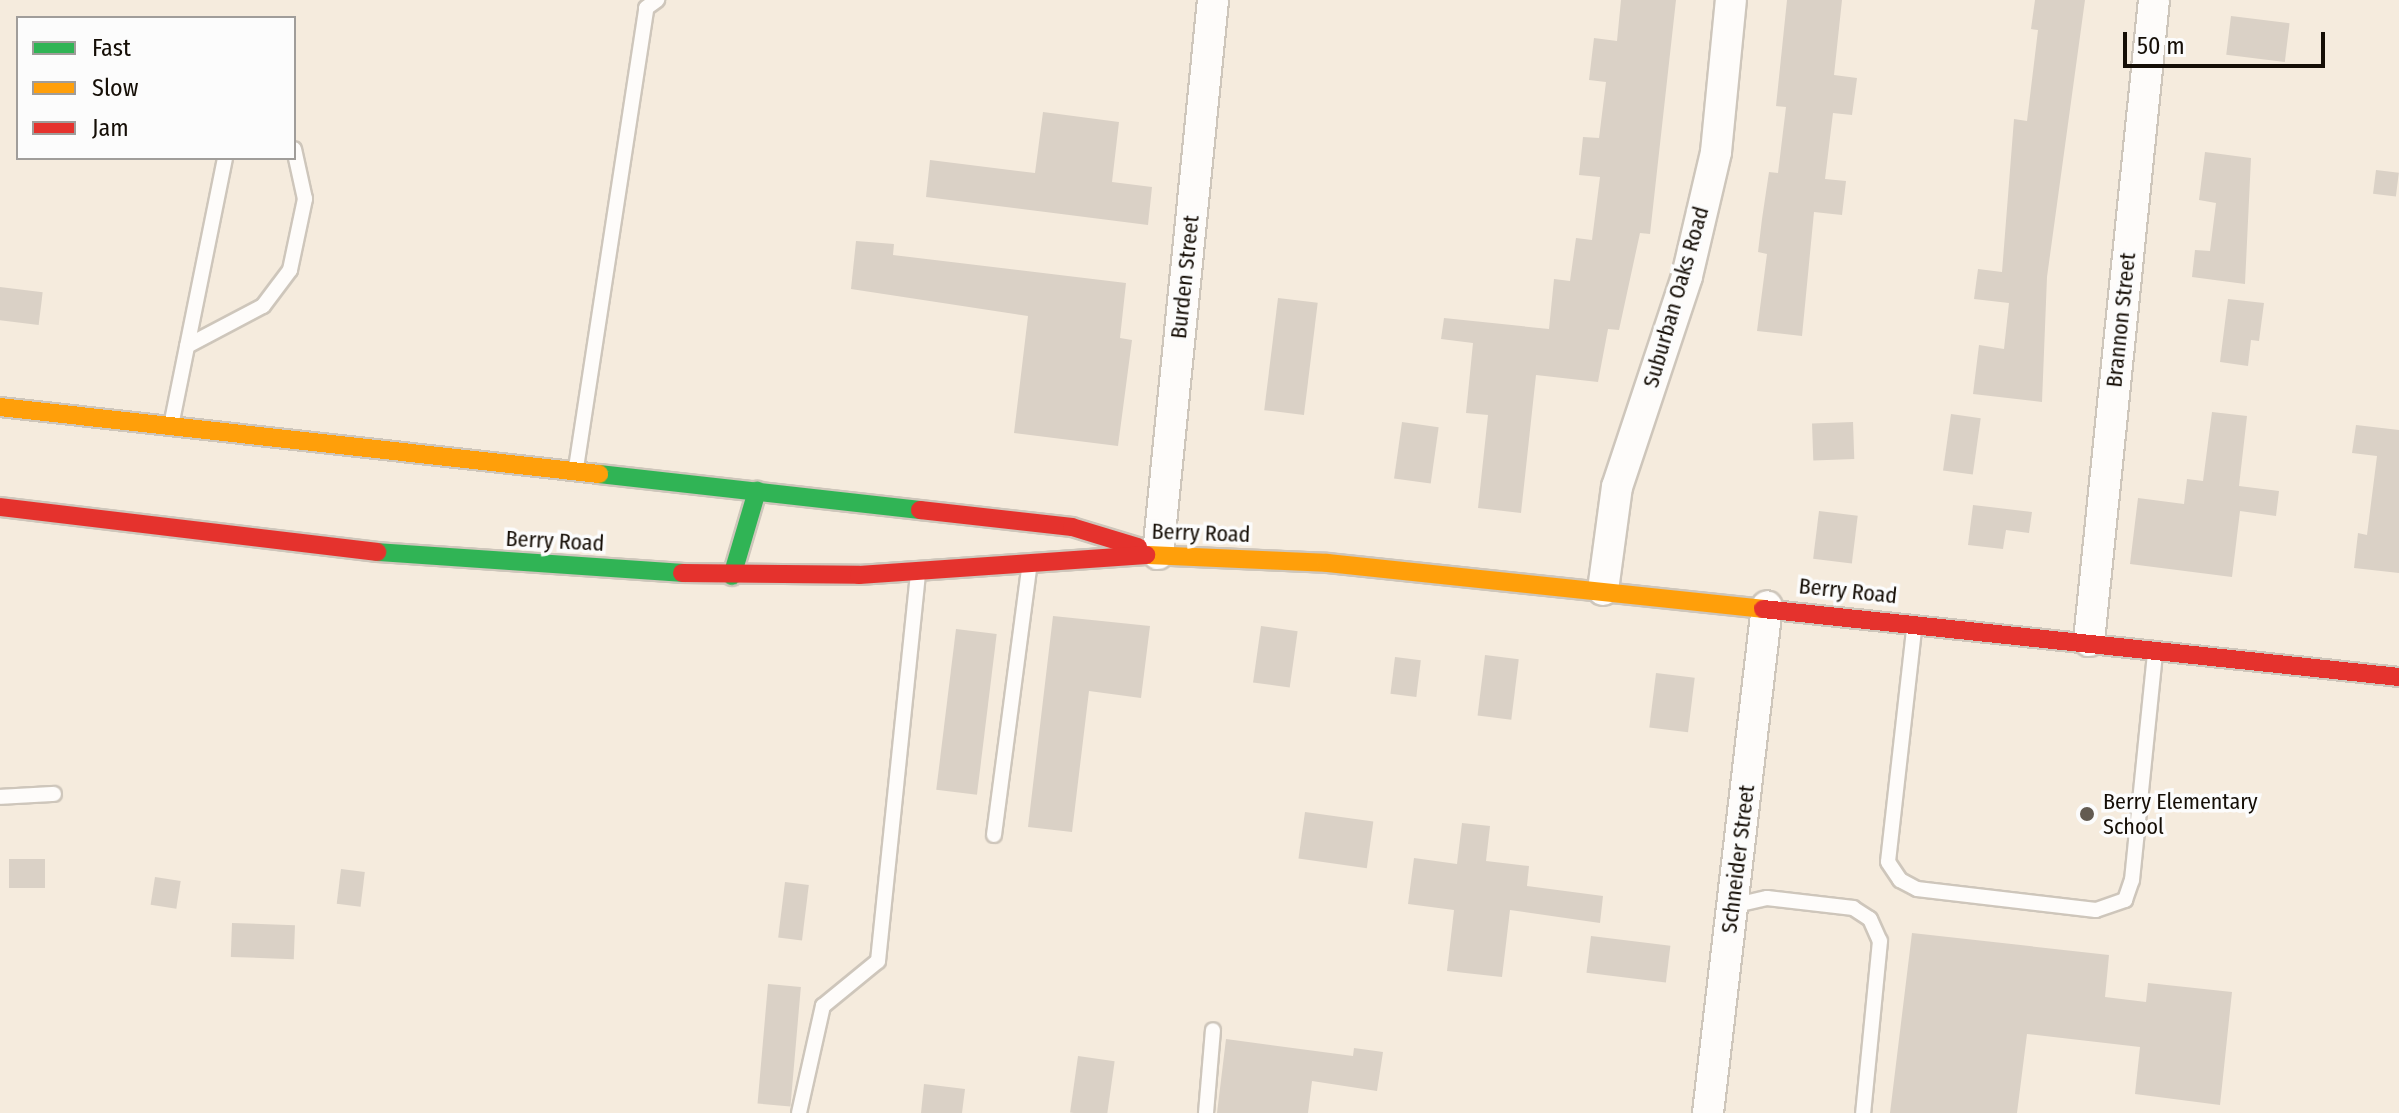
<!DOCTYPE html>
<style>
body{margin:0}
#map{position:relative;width:2399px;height:1113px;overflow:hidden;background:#f5ebdd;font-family:"Fira Sans Condensed",sans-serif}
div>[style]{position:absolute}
.building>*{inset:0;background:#dad1c6;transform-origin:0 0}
.roads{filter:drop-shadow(2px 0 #cec6bb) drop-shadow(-2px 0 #cec6bb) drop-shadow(0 2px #cec6bb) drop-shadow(0 -2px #cec6bb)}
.lane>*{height:14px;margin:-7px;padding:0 7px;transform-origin:7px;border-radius:7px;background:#fefcfa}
.street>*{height:30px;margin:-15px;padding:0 15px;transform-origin:15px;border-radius:15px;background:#fefcfa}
.fast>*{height:18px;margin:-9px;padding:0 9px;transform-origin:9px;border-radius:9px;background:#30b455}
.slow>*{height:18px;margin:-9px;padding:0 9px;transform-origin:9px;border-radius:9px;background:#ff9f0a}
.jam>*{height:18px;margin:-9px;padding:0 9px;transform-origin:9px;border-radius:9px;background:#e5322d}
.dots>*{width:22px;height:22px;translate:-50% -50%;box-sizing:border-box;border:4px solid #fcfcfc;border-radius:50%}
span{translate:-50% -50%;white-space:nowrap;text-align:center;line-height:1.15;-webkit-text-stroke:7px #fcfcfc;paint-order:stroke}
.street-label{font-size:22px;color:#150e06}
.poi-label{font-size:22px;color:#150e06}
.left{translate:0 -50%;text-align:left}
.legend{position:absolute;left:16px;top:16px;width:280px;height:144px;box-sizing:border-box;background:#fcfcfc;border:2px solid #a09d9a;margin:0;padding:10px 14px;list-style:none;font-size:24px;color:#150e06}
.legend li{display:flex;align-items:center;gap:16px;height:40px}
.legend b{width:40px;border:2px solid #a09d9a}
.scale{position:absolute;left:2123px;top:32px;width:202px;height:36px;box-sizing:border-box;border:4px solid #150e06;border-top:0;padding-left:10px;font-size:24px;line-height:28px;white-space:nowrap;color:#150e06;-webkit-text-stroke:6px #fcfcfc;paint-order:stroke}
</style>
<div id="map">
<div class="building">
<div style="clip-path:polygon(1621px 0,1676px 0,1650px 234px,1640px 233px,1619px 330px,1608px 329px,1598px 382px,1536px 375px,1521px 513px,1478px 508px,1488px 415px,1466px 413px,1473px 343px,1441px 339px,1444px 318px,1549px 329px,1554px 279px,1570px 281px,1576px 238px,1592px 240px,1600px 177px,1579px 175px,1583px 137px,1599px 138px,1606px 82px,1589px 80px,1594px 38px,1617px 41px)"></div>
<div style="clip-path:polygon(1787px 0,1842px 0,1834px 75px,1857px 78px,1852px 115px,1833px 113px,1825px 179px,1846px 181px,1842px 215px,1814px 212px,1802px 336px,1757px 331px,1767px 254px,1758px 252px,1762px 219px,1769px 172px,1778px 173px,1786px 107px,1776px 106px)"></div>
<div style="clip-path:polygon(2035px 0,2085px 0,2047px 277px,2042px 402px,1973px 394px,1979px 345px,2004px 349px,2009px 303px,1974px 299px,1978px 269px,2002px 272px,2014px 119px,2027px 121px,2038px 30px,2031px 29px)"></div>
<div style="left:2231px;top:16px;width:59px;height:39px;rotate:7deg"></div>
<div style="clip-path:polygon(1043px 112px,1119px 122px,1112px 182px,1152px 187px,1148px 225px,926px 197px,930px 160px,1035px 173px)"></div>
<div style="clip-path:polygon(2205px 152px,2251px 158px,2245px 284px,2192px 277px,2195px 250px,2210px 251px,2216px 203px,2199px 200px)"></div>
<div style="left:2376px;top:170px;width:23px;height:24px;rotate:7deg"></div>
<div style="clip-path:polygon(856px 241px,894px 244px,893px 255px,1126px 283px,1120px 338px,1132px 340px,1118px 446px,1014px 433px,1028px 316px,851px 289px)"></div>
<div style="left:0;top:287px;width:43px;height:33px;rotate:7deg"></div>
<div style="left:1278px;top:298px;width:40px;height:113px;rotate:7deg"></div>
<div style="clip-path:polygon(2228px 299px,2264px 303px,2259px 341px,2251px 340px,2248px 366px,2220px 362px)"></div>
<div style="clip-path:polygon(2212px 412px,2247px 416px,2239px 486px,2279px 491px,2276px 516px,2240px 511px,2232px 577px,2130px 564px,2138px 498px,2184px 504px,2187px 479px,2203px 481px)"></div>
<div style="left:1951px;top:414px;width:30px;height:57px;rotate:8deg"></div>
<div style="left:1402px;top:422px;width:37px;height:57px;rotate:8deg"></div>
<div style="left:1853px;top:422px;width:37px;height:41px;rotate:88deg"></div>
<div style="clip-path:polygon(2356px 425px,2399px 430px,2399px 573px,2354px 568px,2358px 533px,2367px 535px,2377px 456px,2352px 453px)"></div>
<div style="clip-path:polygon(1973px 505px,2032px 512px,2029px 533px,2006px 530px,2003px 549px,1968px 545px)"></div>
<div style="left:1819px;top:511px;width:39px;height:48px;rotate:7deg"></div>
<div style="clip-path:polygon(1053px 616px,1150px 626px,1141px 698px,1089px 691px,1072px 832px,1028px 827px)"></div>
<div style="left:1261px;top:626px;width:37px;height:57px;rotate:8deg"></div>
<div style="left:956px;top:629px;width:41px;height:162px;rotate:7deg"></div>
<div style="left:1485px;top:655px;width:34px;height:61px;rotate:7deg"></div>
<div style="left:1395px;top:657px;width:26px;height:37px;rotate:7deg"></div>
<div style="left:1656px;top:673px;width:39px;height:55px;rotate:7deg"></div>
<div style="left:1305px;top:812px;width:69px;height:47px;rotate:8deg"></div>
<div style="clip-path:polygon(1462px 823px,1490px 826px,1486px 861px,1529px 866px,1527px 886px,1603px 896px,1600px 923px,1510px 910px,1502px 977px,1447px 971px,1454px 910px,1408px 904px,1414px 858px,1457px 864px)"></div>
<div style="left:9px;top:859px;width:36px;height:29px"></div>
<div style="left:341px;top:869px;width:24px;height:35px;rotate:7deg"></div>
<div style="left:155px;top:877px;width:26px;height:28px;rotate:9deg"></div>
<div style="left:785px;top:882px;width:24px;height:56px;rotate:7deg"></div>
<div style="left:232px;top:923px;width:63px;height:34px;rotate:2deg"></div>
<div style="clip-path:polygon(1912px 933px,2109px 955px,2105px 997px,2146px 1002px,2148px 983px,2232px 992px,2220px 1105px,2135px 1094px,2140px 1047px,2027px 1034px,2017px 1113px,1890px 1113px)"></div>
<div style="left:1591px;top:936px;width:80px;height:37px;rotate:7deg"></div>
<div style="left:768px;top:984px;width:33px;height:120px;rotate:5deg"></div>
<div style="clip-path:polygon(1226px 1039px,1353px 1056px,1354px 1048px,1383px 1052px,1377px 1091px,1312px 1081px,1308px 1113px,1217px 1113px)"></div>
<div style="left:1078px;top:1056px;width:37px;height:57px;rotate:8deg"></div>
<div style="clip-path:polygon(924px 1084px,965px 1089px,962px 1113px,921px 1113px)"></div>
</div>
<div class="roads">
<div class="lane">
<div style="left:187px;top:346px;width:86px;rotate:-27.8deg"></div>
<div style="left:263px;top:306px;width:45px;rotate:-53.1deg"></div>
<div style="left:290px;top:270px;width:73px;rotate:-78.1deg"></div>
<div style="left:305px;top:199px;width:51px;rotate:-102.4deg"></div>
<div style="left:172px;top:421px;width:268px;rotate:-78.6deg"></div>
<div style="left:576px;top:468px;width:465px;rotate:-81.3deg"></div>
<div style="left:646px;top:8px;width:14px;rotate:-36deg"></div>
<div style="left:1914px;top:630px;width:233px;rotate:96.4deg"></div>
<div style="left:1888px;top:862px;width:22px;rotate:56deg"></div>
<div style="left:1900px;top:880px;width:19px;rotate:28deg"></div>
<div style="left:1917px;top:889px;width:180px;rotate:6.7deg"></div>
<div style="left:2096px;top:910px;width:31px;rotate:-19deg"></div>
<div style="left:2125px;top:900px;width:21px;rotate:-71deg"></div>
<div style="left:2132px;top:880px;width:228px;rotate:-84.2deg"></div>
<div style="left:0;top:797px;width:54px;rotate:-3.2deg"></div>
<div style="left:994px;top:835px;width:269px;rotate:-82.5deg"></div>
<div style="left:1732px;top:906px;width:36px;rotate:-13deg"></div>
<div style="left:1767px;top:898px;width:87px;rotate:6.6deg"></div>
<div style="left:1853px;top:908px;width:20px;rotate:33deg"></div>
<div style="left:1870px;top:919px;width:24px;rotate:66deg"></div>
<div style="left:1880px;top:941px;width:173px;rotate:95.6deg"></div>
<div style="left:799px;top:1113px;width:110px;rotate:-77.4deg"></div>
<div style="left:823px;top:1006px;width:71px;rotate:-39.3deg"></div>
<div style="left:878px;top:961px;width:388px;rotate:-84.1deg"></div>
<div style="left:1206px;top:1113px;width:83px;rotate:-85.2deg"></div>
</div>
<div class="street">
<div style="left:1158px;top:554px;width:557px;rotate:-84.33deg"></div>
<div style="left:1603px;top:590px;width:104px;rotate:-82.3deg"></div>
<div style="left:1617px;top:487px;width:222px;rotate:-71.6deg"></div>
<div style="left:1687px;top:276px;width:127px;rotate:-76.8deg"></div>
<div style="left:1716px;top:152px;width:153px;rotate:-84.4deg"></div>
<div style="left:2089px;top:641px;width:644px;rotate:-84.21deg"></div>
<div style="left:1708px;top:1113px;width:510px;rotate:-83.36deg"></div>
</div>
<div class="fast">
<div style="left:599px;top:474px;width:323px;rotate:6.4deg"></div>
<div style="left:377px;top:552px;width:306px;rotate:3.9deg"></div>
<div style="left:732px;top:576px;width:89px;rotate:-73.6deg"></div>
</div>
<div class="slow">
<div style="left:0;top:407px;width:603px;rotate:6.38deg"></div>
<div style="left:1146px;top:555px;width:181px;rotate:2.5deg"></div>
<div style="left:1327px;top:563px;width:438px;rotate:6deg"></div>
</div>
<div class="jam">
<div style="left:0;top:507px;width:380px;rotate:6.8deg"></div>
<div style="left:920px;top:510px;width:153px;rotate:6.4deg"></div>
<div style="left:1072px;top:527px;width:69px;rotate:16.9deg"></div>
<div style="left:682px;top:573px;width:177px;rotate:0.6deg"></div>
<div style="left:859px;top:575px;width:288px;rotate:-4deg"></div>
<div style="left:1763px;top:609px;width:640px;rotate:6.1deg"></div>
</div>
</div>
<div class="dots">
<div style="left:2087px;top:814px;background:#635b51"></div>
</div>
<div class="street-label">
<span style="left:1185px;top:277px;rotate:-84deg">Burden Street</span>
<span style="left:1676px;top:297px;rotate:-74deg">Suburban Oaks Road</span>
<span style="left:2121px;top:320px;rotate:-84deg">Brannon Street</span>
<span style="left:1201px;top:533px;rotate:2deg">Berry Road</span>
<span style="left:555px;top:541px;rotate:3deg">Berry Road</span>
<span style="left:1848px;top:591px;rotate:6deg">Berry Road</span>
<span style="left:1738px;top:859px;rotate:-83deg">Schneider Street</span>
</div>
<div class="poi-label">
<span class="left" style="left:2103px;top:814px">Berry Elementary<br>School</span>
</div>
<ul class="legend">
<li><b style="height:10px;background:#30b455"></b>Fast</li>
<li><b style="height:10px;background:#ff9f0a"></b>Slow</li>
<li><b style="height:10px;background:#e5322d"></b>Jam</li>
</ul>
<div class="scale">50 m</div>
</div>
